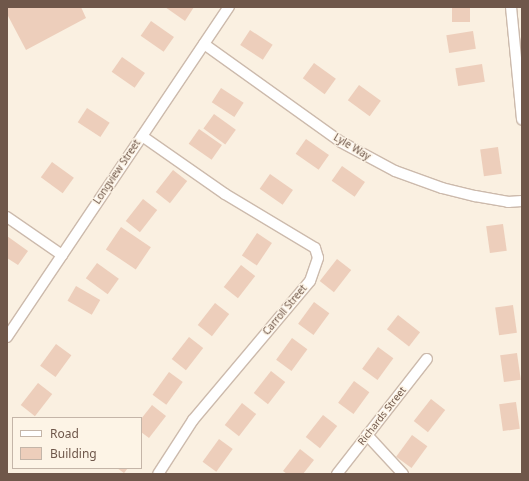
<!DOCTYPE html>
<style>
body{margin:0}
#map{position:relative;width:529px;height:481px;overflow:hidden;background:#faf0e1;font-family:"Noto Sans",sans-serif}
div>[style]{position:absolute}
.building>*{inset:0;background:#edcebb;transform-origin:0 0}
.roads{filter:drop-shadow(1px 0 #ccbaac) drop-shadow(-1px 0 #ccbaac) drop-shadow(0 1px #ccbaac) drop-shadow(0 -1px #ccbaac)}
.minor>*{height:10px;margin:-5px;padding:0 5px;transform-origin:5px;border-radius:5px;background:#fff}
span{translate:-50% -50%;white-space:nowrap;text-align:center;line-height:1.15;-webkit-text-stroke:3px #fdf4e6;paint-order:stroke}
.street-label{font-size:10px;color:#6f574a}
.frame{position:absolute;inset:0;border:8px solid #6f574a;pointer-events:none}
.legend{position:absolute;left:12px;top:417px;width:130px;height:52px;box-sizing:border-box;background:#fdf4e6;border:1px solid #c4b5a8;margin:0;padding:5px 7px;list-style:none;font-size:12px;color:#6f574a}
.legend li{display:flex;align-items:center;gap:8px;height:20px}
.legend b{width:20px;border:1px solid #c4b5a8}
</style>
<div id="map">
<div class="building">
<div style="clip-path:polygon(7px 7px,81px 7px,86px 18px,26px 50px,7px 14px)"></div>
<div style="clip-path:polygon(165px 7px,194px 7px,185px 21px)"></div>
<div style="left:452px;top:7px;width:18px;height:15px"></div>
<div style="left:151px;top:21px;width:28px;height:18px;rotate:35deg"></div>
<div style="left:250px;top:30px;width:27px;height:18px;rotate:33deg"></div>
<div style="left:473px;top:31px;width:18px;height:27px;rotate:81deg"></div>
<div style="left:122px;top:57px;width:28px;height:18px;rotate:35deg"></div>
<div style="left:314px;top:63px;width:27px;height:19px;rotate:36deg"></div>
<div style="left:482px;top:64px;width:18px;height:27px;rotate:81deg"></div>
<div style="left:359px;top:85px;width:27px;height:19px;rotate:36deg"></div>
<div style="left:221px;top:88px;width:27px;height:17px;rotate:33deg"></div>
<div style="left:87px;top:108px;width:27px;height:17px;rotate:33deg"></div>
<div style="left:214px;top:114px;width:27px;height:18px;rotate:36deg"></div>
<div style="left:199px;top:129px;width:28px;height:18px;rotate:35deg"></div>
<div style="left:306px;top:139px;width:28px;height:18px;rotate:35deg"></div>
<div style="left:498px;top:147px;width:27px;height:18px;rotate:82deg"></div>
<div style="left:52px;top:162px;width:27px;height:19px;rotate:36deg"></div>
<div style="left:342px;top:166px;width:28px;height:18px;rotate:35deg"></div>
<div style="left:173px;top:170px;width:18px;height:28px;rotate:38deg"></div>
<div style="left:270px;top:174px;width:28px;height:18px;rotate:35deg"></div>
<div style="left:143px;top:199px;width:18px;height:28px;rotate:38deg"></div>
<div style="left:503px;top:224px;width:27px;height:17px;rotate:82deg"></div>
<div style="left:121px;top:227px;width:36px;height:27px;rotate:34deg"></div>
<div style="left:257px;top:233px;width:18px;height:27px;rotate:34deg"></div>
<div style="clip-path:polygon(7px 236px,28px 251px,18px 265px,7px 258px)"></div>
<div style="left:337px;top:259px;width:18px;height:28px;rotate:38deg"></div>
<div style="left:97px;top:263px;width:27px;height:19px;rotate:36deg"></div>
<div style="left:241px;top:265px;width:18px;height:28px;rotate:38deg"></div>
<div style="left:76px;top:286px;width:28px;height:17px;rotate:30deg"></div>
<div style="left:314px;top:302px;width:19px;height:27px;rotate:36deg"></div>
<div style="left:215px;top:303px;width:18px;height:28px;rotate:38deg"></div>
<div style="left:513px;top:305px;width:28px;height:18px;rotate:82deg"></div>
<div style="left:398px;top:315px;width:28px;height:18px;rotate:38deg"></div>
<div style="left:189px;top:337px;width:18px;height:28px;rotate:38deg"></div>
<div style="left:292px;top:338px;width:19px;height:27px;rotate:36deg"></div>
<div style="left:56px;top:344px;width:19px;height:27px;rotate:36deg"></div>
<div style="left:378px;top:347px;width:19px;height:27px;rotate:36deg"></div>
<div style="left:517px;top:353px;width:27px;height:17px;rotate:82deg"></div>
<div style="left:271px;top:371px;width:18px;height:28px;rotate:38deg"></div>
<div style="left:169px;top:372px;width:17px;height:28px;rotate:36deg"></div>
<div style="left:354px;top:381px;width:19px;height:27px;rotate:36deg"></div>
<div style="left:38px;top:383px;width:18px;height:28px;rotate:38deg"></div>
<div style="left:431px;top:399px;width:18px;height:28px;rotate:38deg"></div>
<div style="left:516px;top:402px;width:27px;height:17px;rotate:82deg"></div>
<div style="left:242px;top:403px;width:18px;height:28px;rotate:38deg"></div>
<div style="clip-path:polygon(152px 405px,166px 416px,149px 438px,141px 432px,141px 419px)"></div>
<div style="left:323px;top:415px;width:18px;height:28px;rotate:38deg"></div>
<div style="left:412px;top:435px;width:19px;height:27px;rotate:36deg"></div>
<div style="left:219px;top:439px;width:17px;height:28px;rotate:36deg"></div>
<div style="clip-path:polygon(300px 449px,314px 460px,303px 474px,287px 474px,283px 471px)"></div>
<div style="clip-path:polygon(117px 468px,128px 468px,124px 473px)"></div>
</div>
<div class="roads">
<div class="minor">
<div style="left:511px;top:7px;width:113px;rotate:84.4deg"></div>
<div style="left:204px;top:44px;width:168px;rotate:35.6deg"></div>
<div style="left:341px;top:142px;width:61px;rotate:28.2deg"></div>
<div style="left:395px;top:171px;width:50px;rotate:19.9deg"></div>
<div style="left:442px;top:188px;width:34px;rotate:14deg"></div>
<div style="left:475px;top:196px;width:34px;rotate:10deg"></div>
<div style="left:508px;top:202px;width:14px;rotate:-4deg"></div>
<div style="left:142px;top:136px;width:101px;rotate:34.9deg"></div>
<div style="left:225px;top:194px;width:105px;rotate:31deg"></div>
<div style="left:315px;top:248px;width:10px;rotate:73deg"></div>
<div style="left:318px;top:258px;width:24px;rotate:109deg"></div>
<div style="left:310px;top:281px;width:182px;rotate:130.1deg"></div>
<div style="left:193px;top:420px;width:64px;rotate:122.9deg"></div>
<div style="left:7px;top:217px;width:67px;rotate:34.6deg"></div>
<div style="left:7px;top:337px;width:398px;rotate:-56.1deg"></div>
<div style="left:367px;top:435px;width:53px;rotate:47.3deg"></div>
<div style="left:337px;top:474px;width:146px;rotate:-52deg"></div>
</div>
</div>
<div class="street-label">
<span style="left:352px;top:147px;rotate:31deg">Lyle Way</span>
<span style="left:117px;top:172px;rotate:-56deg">Longview Street</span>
<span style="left:285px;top:310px;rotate:-50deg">Carroll Street</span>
<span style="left:382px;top:416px;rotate:-52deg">Richards Street</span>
</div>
<div class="frame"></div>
<ul class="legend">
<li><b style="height:5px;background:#fff"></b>Road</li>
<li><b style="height:11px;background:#edcebb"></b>Building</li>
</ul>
</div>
